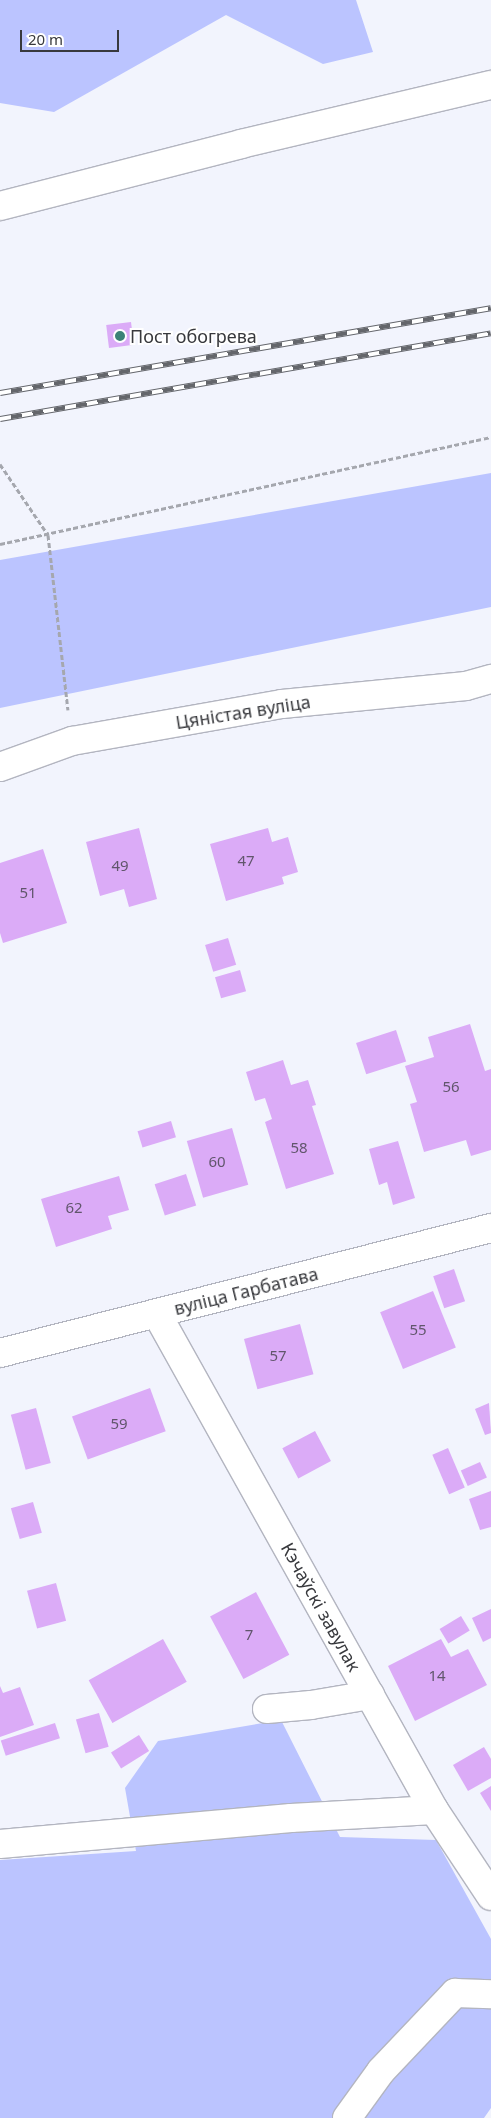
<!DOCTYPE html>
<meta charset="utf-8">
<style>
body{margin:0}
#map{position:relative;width:491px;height:2118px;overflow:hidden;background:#f2f4fd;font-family:"Noto Sans",sans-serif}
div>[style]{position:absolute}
.green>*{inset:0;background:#bbc4ff}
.building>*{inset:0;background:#dbabf7;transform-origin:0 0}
.path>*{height:3px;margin-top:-1.5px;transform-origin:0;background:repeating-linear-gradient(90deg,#a5a7ae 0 5px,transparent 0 7.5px)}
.roads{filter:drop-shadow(1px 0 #b3b5c0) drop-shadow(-1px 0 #b3b5c0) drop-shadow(0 1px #b3b5c0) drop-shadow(0 -1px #b3b5c0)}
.minor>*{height:28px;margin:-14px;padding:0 14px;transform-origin:14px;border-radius:14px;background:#fff}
.rail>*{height:5.5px;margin-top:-2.75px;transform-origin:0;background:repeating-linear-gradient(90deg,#fff 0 11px,#64666b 0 22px);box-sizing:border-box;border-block:1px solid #64666b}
.dots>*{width:14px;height:14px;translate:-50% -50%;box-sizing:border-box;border:2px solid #fff;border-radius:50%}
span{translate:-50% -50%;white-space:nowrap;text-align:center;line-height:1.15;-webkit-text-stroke:4px #fff;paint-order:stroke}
.number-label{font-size:15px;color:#61566c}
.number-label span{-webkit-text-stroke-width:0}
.poi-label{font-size:18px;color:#38393d}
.left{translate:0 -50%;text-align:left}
.street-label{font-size:18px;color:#38393d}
.scale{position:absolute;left:20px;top:30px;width:99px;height:22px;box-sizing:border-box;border:2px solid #38393d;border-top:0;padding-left:6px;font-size:15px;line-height:18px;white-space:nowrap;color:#38393d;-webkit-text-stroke:4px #fff;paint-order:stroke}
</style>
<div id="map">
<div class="green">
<div style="clip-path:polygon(0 0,356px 0,373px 52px,323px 64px,226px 15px,54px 112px,0 103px)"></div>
<div style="clip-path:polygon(491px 473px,491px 607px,0 708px,0 560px)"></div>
<div style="clip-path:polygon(281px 1720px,340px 1837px,436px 1840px,491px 1939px,491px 2108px,484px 2118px,0 2118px,0 1860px,136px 1851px,125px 1788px,158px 1741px)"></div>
</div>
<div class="building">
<div style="left:131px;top:322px;width:23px;height:25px;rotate:83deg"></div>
<div style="clip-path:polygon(139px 828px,157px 899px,129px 907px,124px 889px,100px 896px,86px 842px)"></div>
<div style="clip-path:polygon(268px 828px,272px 842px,288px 837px,298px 872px,282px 877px,284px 884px,226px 901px,210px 844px)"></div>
<div style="clip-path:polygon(43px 849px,67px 923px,3px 943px,0 933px,0 863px)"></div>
<div style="left:228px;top:938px;width:28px;height:24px;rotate:73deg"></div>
<div style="left:240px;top:970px;width:22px;height:26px;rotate:74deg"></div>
<div style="clip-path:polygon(470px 1024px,485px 1071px,491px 1069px,491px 1150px,471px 1156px,466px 1140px,424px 1152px,410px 1104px,417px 1102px,405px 1066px,434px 1057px,428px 1037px)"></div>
<div style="left:396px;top:1030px;width:33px;height:42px;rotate:72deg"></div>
<div style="clip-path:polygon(283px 1060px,291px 1085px,308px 1080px,316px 1105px,312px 1106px,334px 1174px,286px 1189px,265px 1122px,272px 1119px,265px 1098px,255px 1101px,246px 1072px)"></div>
<div style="left:171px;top:1121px;width:17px;height:35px;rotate:73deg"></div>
<div style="left:232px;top:1128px;width:59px;height:47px;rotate:74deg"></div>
<div style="clip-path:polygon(398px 1141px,415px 1198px,393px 1205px,387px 1182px,379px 1185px,369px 1149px)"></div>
<div style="left:186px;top:1174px;width:33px;height:33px;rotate:72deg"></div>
<div style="clip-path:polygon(119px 1176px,129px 1210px,108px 1216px,112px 1229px,56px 1247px,41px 1199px)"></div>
<div style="left:454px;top:1269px;width:34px;height:22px;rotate:71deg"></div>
<div style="left:433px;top:1291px;width:61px;height:57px;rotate:68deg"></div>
<div style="left:300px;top:1324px;width:52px;height:58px;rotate:75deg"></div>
<div style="left:150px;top:1388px;width:46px;height:83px;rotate:70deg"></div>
<div style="clip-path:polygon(489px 1403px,491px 1433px,485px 1435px,475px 1409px)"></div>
<div style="left:36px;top:1408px;width:57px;height:26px;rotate:75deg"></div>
<div style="left:315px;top:1431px;width:34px;height:37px;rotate:62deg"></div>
<div style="left:448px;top:1448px;width:43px;height:17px;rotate:67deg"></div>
<div style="left:480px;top:1462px;width:17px;height:21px;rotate:66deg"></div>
<div style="clip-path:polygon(491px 1491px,491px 1527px,480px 1530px,469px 1499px)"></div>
<div style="left:33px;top:1502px;width:32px;height:23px;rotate:74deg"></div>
<div style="left:56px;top:1583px;width:39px;height:30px;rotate:75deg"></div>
<div style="left:256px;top:1592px;width:71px;height:52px;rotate:62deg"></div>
<div style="clip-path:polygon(491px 1609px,491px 1638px,483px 1642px,472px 1618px)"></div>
<div style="left:461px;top:1616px;width:17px;height:25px;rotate:59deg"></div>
<div style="left:163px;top:1639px;width:49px;height:85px;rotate:61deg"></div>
<div style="clip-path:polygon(441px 1639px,451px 1657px,468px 1649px,487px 1685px,415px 1721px,388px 1666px)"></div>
<div style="clip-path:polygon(0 1686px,3px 1693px,20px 1687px,34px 1725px,0 1737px)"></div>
<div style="left:99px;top:1713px;width:35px;height:24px;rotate:74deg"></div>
<div style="left:55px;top:1723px;width:16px;height:57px;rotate:72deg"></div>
<div style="left:139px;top:1735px;width:19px;height:33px;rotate:58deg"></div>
<div style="clip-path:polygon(484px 1747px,491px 1759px,491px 1778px,468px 1791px,453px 1765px)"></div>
<div style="clip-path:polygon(491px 1786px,491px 1811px,480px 1793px)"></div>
</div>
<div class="path">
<div style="left:0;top:464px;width:86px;rotate:55.9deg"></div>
<div style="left:48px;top:535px;width:176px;rotate:83.5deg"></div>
<div style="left:0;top:544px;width:503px;rotate:-12.29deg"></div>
</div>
<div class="roads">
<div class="minor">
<div style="left:0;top:206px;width:249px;rotate:-14.4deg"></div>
<div style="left:241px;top:144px;width:257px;rotate:-13.3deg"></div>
<div style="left:0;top:767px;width:77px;rotate:-19.9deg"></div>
<div style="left:72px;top:741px;width:213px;rotate:-10deg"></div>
<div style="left:282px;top:704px;width:185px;rotate:-5.6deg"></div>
<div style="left:466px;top:686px;width:26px;rotate:-16deg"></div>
<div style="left:157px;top:1314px;width:568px;rotate:60.82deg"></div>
<div style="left:434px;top:1810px;width:103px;rotate:56.5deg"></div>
<div style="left:0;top:1353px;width:507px;rotate:-14.28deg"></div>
<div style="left:267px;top:1709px;width:44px;rotate:-5.2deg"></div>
<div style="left:311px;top:1705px;width:60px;rotate:-9.6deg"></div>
<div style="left:0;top:1844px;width:292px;rotate:-5.1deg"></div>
<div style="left:291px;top:1818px;width:143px;rotate:-3.2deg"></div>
<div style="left:347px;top:2118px;width:58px;rotate:-54.1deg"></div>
<div style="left:381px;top:2071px;width:108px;rotate:-46.5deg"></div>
<div style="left:455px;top:1993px;width:36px;rotate:2deg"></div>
</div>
</div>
<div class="rail">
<div style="left:0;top:393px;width:498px;rotate:-9.8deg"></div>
<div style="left:0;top:419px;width:498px;rotate:-9.9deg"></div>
</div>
<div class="dots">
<div style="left:120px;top:336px;background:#3c8277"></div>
</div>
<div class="number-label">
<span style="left:246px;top:861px">47</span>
<span style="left:120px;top:866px">49</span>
<span style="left:28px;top:893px">51</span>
<span style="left:451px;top:1087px">56</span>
<span style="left:299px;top:1148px">58</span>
<span style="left:217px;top:1162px">60</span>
<span style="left:74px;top:1208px">62</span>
<span style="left:418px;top:1330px">55</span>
<span style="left:278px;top:1356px">57</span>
<span style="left:119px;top:1424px">59</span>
<span style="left:249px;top:1635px">7</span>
<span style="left:437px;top:1676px">14</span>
</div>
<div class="poi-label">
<span class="left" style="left:130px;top:336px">Пост обогрева</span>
</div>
<div class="street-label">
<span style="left:243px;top:712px;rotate:-9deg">Цяністая вуліца</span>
<span style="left:246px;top:1291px;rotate:-14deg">вуліца Гарбатава</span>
<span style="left:321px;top:1607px;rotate:61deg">Кэчаўскі завулак</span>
</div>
<div class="scale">20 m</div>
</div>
